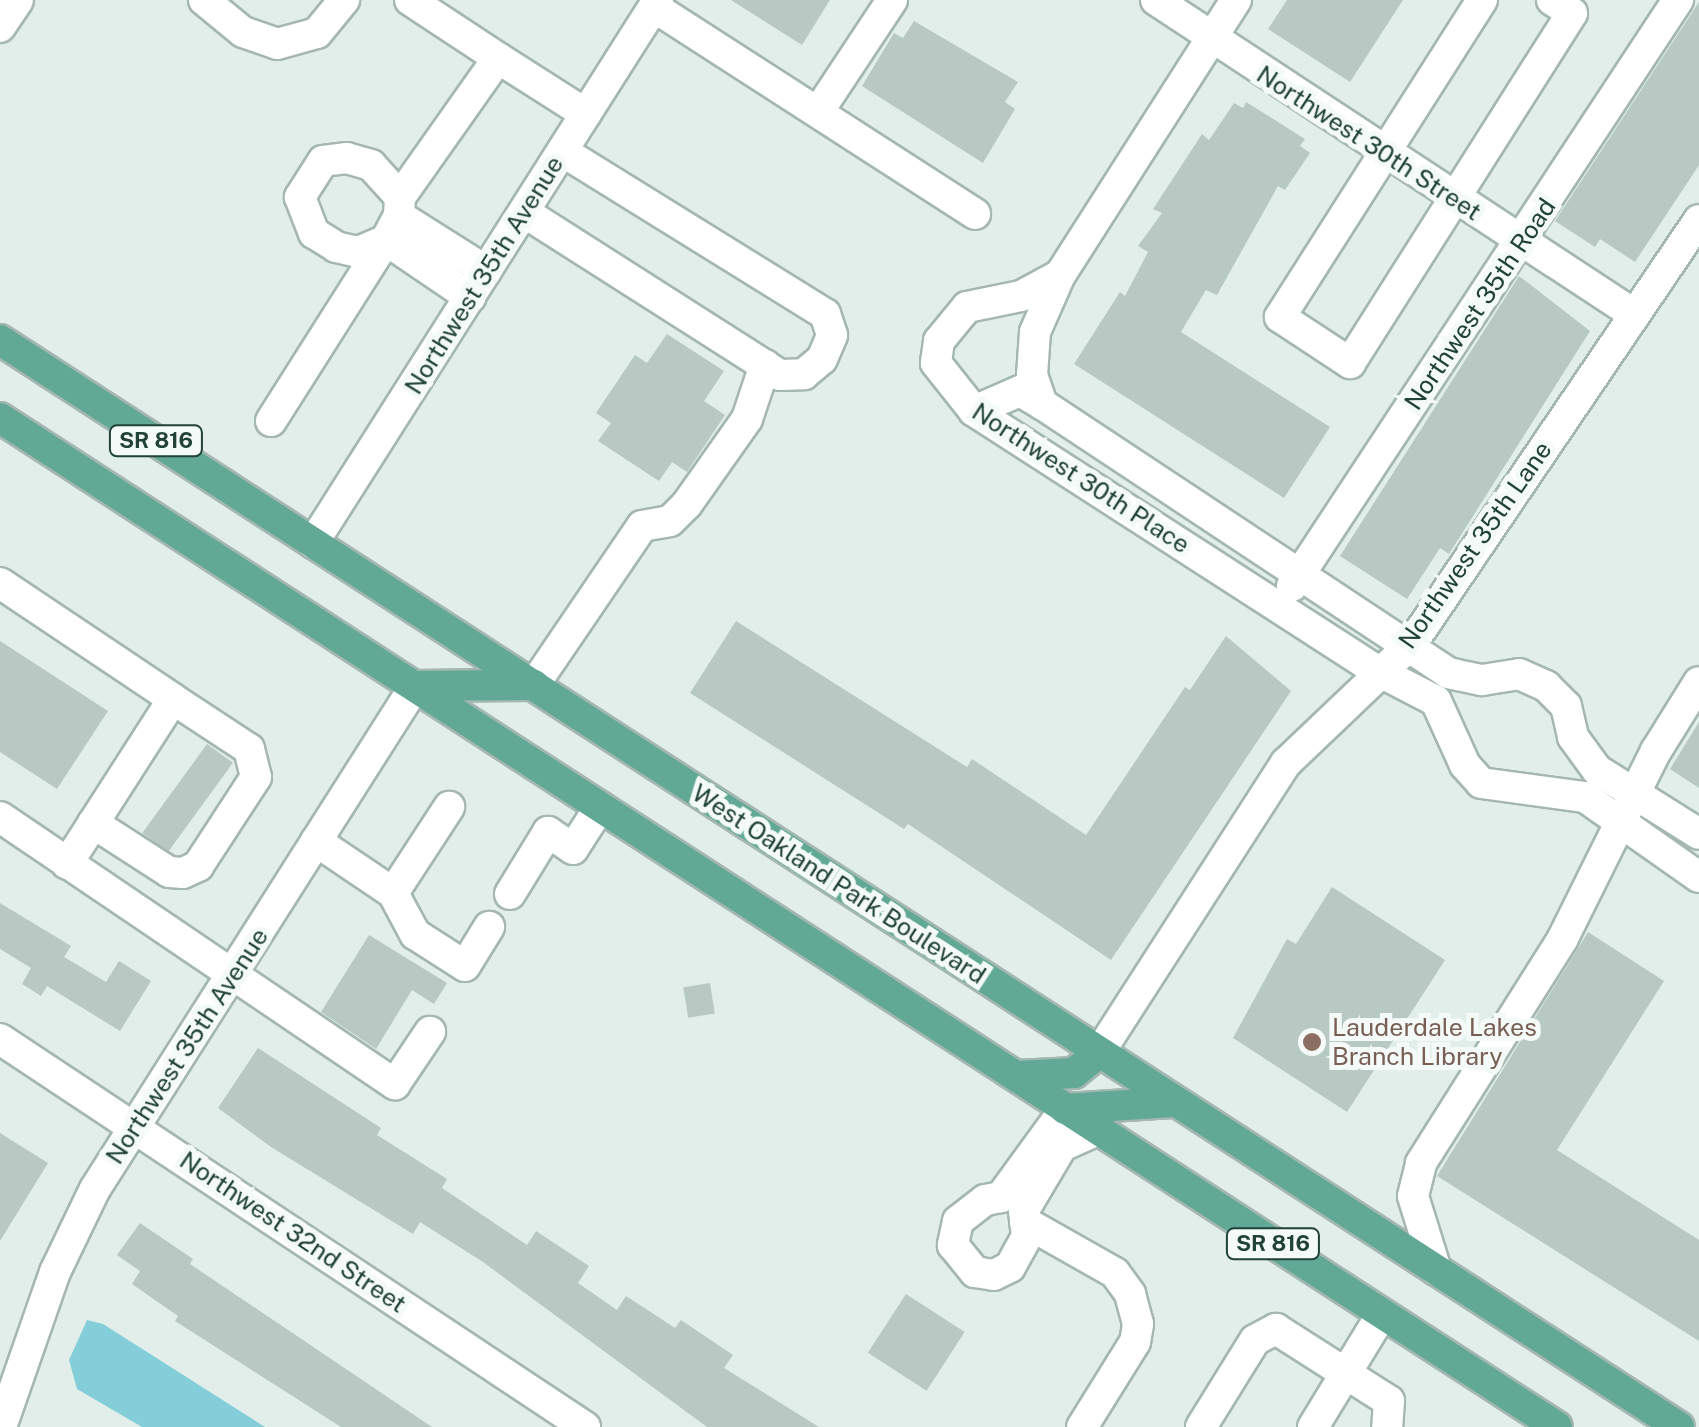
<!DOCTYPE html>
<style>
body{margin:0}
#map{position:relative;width:1699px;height:1427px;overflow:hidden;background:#e2eee9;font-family:"Public Sans",sans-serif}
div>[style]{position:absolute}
.water>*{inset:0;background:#84ceda}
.building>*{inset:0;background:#b7c9c2;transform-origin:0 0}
.roads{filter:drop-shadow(2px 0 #a4b7b0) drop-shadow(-2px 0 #a4b7b0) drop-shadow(0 2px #a4b7b0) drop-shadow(0 -2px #a4b7b0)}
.minor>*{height:30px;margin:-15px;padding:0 15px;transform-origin:15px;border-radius:15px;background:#fff}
.major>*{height:30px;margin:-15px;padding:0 15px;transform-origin:15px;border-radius:15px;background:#62a995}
.dots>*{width:28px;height:28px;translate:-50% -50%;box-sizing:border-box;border:5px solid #f4faf7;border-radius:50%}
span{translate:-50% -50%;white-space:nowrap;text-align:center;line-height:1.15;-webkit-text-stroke:10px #f4faf7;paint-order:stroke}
.shield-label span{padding:2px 8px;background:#f4faf7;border:2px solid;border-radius:8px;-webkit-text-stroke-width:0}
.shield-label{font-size:22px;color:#204238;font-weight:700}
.street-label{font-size:25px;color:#204238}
.education-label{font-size:25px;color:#785e54}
.left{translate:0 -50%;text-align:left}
</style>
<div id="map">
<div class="water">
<div style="clip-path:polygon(87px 1320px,103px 1324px,265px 1427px,142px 1427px,77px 1389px,69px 1360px)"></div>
</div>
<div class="building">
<div style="clip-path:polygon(731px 0,830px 0,802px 45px)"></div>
<div style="clip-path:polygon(1287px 0,1403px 0,1350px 82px,1268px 29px)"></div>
<div style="clip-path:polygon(1699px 2px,1699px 165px,1635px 262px,1600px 239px,1595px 247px,1555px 221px)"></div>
<div style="clip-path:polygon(914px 21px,1018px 82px,1005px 102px,1015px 109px,983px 163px,862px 86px,894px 33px,903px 38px)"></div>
<div style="clip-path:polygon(1246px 102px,1305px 139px,1300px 146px,1310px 153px,1285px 190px,1278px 186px,1217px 295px,1206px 290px,1181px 332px,1330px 427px,1284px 498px,1074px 364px,1120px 292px,1125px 296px,1148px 252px,1138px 246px,1162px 213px,1153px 209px,1202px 134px,1209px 140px,1234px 103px,1243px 108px)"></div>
<div style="clip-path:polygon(1519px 276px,1590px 331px,1449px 554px,1440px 548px,1407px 599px,1340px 556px)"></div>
<div style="clip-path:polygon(667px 334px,724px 371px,704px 401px,725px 415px,687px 472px,672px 462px,659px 481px,598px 441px,611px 423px,596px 413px,635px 355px,647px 363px)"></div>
<div style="clip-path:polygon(736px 621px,967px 767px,972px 759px,1086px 835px,1185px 687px,1190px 690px,1226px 636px,1291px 691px,1111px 960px,908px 824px,904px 829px,690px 693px)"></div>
<div style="clip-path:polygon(0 641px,108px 711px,57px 789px,0 752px)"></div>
<div style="clip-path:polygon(1699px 722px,1699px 788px,1670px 769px)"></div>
<div style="left:207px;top:744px;width:32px;height:110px;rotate:36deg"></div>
<div style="clip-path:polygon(1332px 887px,1445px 960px,1347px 1112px,1233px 1038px,1287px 939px,1296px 944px)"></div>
<div style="clip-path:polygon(0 903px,71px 946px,64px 957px,106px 982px,119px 961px,151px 981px,120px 1031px,47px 986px,41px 996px,22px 984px,31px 968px,0 949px)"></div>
<div style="clip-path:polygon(1588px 932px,1664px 981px,1557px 1150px,1699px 1240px,1699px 1341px,1437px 1176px)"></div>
<div style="clip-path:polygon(369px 935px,447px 983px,434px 1004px,412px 990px,376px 1049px,321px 1012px)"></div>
<div style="left:710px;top:983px;width:31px;height:27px;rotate:81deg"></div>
<div style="clip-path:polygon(258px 1048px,381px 1128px,377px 1135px,447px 1179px,442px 1188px,527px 1245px,536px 1231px,589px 1266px,578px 1283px,617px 1310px,626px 1296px,675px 1328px,681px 1320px,733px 1355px,724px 1368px,819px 1427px,707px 1427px,483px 1262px,420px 1222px,413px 1234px,271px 1147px,218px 1108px)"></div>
<div style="clip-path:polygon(0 1133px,48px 1163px,0 1241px)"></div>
<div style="clip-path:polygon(140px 1223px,193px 1259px,190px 1264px,432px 1427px,341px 1427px,175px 1321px,178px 1316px,132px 1284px,140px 1271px,117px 1255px)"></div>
<div style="left:906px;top:1294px;width:70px;height:70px;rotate:33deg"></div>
</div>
<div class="roads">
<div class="minor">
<div style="left:204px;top:0;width:50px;rotate:39.4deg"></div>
<div style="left:243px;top:32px;width:36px;rotate:19deg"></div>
<div style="left:277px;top:44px;width:41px;rotate:-15.4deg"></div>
<div style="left:317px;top:33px;width:43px;rotate:-50.7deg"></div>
<div style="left:410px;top:0;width:105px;rotate:33.4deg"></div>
<div style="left:1156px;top:0;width:573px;rotate:33.33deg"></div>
<div style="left:1236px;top:0;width:326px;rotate:122.6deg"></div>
<div style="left:1060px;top:275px;width:62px;rotate:113.7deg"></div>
<div style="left:1035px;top:332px;width:43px;rotate:94deg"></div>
<div style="left:1032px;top:375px;width:31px;rotate:71deg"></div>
<div style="left:1042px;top:404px;width:487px;rotate:33.5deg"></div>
<div style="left:1448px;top:673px;width:35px;rotate:12deg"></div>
<div style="left:1482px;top:680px;width:37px;rotate:-9deg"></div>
<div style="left:1519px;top:674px;width:30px;rotate:24deg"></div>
<div style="left:1546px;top:686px;width:28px;rotate:45deg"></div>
<div style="left:1566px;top:706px;width:32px;rotate:77deg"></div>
<div style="left:1573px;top:737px;width:41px;rotate:54deg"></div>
<div style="left:1597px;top:770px;width:120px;rotate:32.1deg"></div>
<div style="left:1482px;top:0;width:376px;rotate:122.5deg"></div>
<div style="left:1280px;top:317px;width:84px;rotate:33.3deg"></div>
<div style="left:1350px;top:363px;width:414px;rotate:-57.6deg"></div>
<div style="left:1572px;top:13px;width:24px;rotate:-147deg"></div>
<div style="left:654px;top:7px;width:382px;rotate:32.8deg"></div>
<div style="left:0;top:27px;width:32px;rotate:-56deg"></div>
<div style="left:818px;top:112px;width:134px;rotate:-56.5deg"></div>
<div style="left:400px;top:197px;width:43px;rotate:-132.2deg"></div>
<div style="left:371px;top:165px;width:25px;rotate:-164deg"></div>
<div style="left:347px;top:158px;width:24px;rotate:173deg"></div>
<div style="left:323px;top:161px;width:43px;rotate:122.6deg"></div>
<div style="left:300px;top:197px;width:39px;rotate:69deg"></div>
<div style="left:314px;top:233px;width:26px;rotate:32deg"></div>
<div style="left:336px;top:247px;width:23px;rotate:13deg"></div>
<div style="left:358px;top:252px;width:30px;rotate:-23deg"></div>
<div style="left:386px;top:240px;width:27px;rotate:-62deg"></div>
<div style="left:399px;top:216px;width:19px;rotate:-87deg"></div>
<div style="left:400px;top:197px;width:170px;rotate:-54.8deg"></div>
<div style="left:498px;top:58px;width:104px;rotate:32.5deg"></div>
<div style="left:524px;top:212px;width:303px;rotate:32.5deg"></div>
<div style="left:780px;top:375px;width:24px;rotate:-2deg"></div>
<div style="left:804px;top:374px;width:23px;rotate:-40deg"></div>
<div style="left:822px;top:359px;width:26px;rotate:-67deg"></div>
<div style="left:832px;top:335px;width:22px;rotate:-108deg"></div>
<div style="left:825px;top:314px;width:309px;rotate:-148.2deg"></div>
<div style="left:399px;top:216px;width:103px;rotate:32.3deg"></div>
<div style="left:1060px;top:275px;width:44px;rotate:151.7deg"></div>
<div style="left:1021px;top:296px;width:55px;rotate:168.5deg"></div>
<div style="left:967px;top:307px;width:44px;rotate:129.5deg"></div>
<div style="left:939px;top:341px;width:22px;rotate:98deg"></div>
<div style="left:936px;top:363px;width:61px;rotate:51.6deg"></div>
<div style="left:974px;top:411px;width:480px;rotate:32.8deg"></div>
<div style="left:1378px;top:671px;width:65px;rotate:27.3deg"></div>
<div style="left:1436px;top:701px;width:70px;rotate:65.6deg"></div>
<div style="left:1465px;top:765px;width:24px;rotate:48deg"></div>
<div style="left:1481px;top:783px;width:105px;rotate:7.7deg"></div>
<div style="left:1585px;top:797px;width:139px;rotate:35.1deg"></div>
<div style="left:974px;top:411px;width:50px;rotate:-23.5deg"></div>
<div style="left:1020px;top:391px;width:26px;rotate:31deg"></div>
<div style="left:271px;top:421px;width:214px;rotate:-57.6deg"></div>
<div style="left:386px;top:240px;width:102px;rotate:34.2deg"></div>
<div style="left:313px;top:543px;width:643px;rotate:-57.57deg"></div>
<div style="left:0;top:583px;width:208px;rotate:33.8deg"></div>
<div style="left:173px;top:699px;width:196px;rotate:122.7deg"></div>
<div style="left:1292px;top:586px;width:702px;rotate:-56.63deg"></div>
<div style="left:534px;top:685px;width:192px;rotate:-55.8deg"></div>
<div style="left:642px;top:526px;width:28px;rotate:-10deg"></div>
<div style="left:670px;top:521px;width:24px;rotate:-45deg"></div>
<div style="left:687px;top:504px;width:104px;rotate:-54.8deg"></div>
<div style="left:747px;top:419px;width:57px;rotate:-71.6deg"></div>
<div style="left:0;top:817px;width:477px;rotate:34.1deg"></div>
<div style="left:395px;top:1084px;width:63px;rotate:-56.1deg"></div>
<div style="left:93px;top:823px;width:90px;rotate:32.8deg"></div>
<div style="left:169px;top:872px;width:14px;rotate:4deg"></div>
<div style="left:183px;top:873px;width:17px;rotate:-25deg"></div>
<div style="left:198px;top:866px;width:106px;rotate:-56.9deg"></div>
<div style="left:256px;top:777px;width:29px;rotate:-104deg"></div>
<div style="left:249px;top:749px;width:91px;rotate:-146.7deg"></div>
<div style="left:316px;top:841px;width:93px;rotate:34deg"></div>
<div style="left:393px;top:893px;width:103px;rotate:-56.9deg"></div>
<div style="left:393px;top:893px;width:47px;rotate:61.8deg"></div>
<div style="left:415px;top:934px;width:59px;rotate:32.6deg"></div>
<div style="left:465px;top:966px;width:46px;rotate:-58.4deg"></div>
<div style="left:510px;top:894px;width:73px;rotate:-58.5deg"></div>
<div style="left:548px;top:832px;width:30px;rotate:34deg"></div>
<div style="left:573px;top:849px;width:50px;rotate:-57.3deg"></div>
<div style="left:0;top:1039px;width:702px;rotate:33.55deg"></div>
<div style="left:1099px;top:1053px;width:345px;rotate:-57.2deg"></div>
<div style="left:1286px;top:763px;width:174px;rotate:-43.6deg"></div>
<div style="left:1412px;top:643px;width:511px;rotate:-55.84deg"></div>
<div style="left:1065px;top:1109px;width:109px;rotate:126deg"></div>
<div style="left:1001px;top:1197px;width:16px;rotate:169deg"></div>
<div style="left:985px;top:1200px;width:34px;rotate:142deg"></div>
<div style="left:958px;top:1221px;width:25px;rotate:102deg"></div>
<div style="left:953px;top:1245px;width:35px;rotate:51deg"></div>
<div style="left:975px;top:1272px;width:19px;rotate:9deg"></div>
<div style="left:994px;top:1275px;width:18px;rotate:-27deg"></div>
<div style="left:1010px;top:1267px;width:35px;rotate:-61deg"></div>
<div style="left:1027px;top:1236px;width:26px;rotate:-97deg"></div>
<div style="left:1024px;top:1210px;width:74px;rotate:-59.3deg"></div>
<div style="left:1062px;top:1146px;width:39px;rotate:-24deg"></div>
<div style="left:1025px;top:1222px;width:103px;rotate:29.5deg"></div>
<div style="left:1115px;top:1273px;width:26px;rotate:54deg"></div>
<div style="left:1130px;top:1294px;width:31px;rotate:75deg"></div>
<div style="left:1138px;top:1324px;width:18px;rotate:99deg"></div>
<div style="left:1135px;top:1342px;width:100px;rotate:121.9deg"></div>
<div style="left:1436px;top:1270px;width:77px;rotate:-107.3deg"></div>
<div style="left:1413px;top:1196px;width:34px;rotate:-76deg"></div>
<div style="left:1421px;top:1163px;width:266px;rotate:-57.7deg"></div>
<div style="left:1563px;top:938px;width:209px;rotate:-63.6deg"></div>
<div style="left:1656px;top:751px;width:81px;rotate:-58.1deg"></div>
<div style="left:1px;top:1427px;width:164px;rotate:-70.8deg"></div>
<div style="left:55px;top:1272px;width:92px;rotate:-64.3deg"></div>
<div style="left:95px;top:1189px;width:596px;rotate:-57.54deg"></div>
<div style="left:1201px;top:1427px;width:102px;rotate:-58.2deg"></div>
<div style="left:1255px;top:1340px;width:24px;rotate:-28deg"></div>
<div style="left:1276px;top:1329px;width:134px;rotate:32.5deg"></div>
<div style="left:1389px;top:1401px;width:26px;rotate:94deg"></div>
<div style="left:1313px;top:1427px;width:132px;rotate:-58.6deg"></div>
</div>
<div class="major">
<div style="left:0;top:340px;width:2000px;rotate:32.92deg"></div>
<div style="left:0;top:418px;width:1855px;rotate:32.94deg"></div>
<div style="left:415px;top:686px;width:119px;rotate:-0.5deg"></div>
<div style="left:1018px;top:1076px;width:56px;rotate:-3.1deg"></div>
<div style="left:1074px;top:1073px;width:32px;rotate:-39deg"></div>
<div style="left:1065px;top:1109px;width:107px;rotate:-3.7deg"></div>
</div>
</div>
<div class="dots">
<div style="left:1312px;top:1042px;background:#8d6e63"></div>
</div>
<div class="shield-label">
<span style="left:156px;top:441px">SR 816</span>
<span style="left:1273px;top:1244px">SR 816</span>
</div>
<div class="street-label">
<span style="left:1369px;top:143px;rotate:33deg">Northwest 30th Street</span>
<span style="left:484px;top:275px;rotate:-58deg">Northwest 35th Avenue</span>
<span style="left:1480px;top:304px;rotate:-56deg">Northwest 35th Road</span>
<span style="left:1081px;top:478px;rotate:33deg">Northwest 30th Place</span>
<span style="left:1475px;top:545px;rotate:-55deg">Northwest 35th Lane</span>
<span style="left:839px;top:884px;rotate:33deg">West Oakland Park Boulevard</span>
<span style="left:187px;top:1046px;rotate:-57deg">Northwest 35th Avenue</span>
<span style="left:293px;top:1232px;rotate:34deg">Northwest 32nd Street</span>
</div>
<div class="education-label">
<span class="left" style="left:1332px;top:1042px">Lauderdale Lakes<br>Branch Library</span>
</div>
</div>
